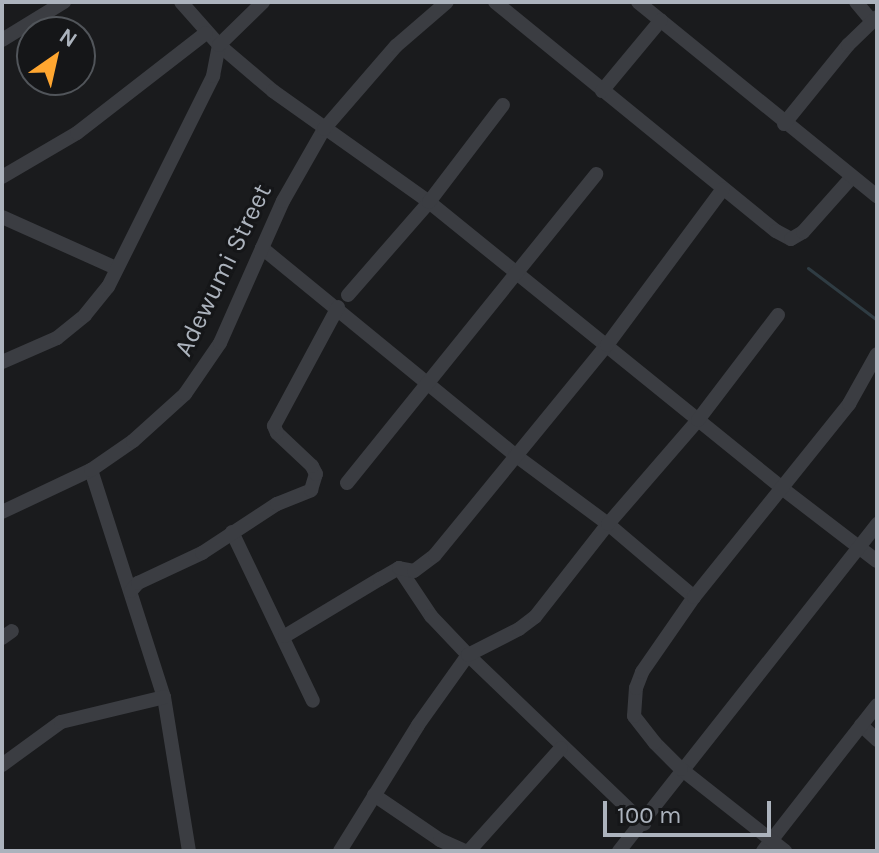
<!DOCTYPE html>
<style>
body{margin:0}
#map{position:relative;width:879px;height:853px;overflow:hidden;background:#1a1b1d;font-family:Karla,sans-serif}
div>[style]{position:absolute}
.stream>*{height:3px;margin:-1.5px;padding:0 1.5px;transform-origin:1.5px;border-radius:1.5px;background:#2f3c43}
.minor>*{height:14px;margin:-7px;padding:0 7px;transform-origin:7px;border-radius:7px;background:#3b3d42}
span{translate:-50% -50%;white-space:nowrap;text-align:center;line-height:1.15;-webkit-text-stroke:6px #151618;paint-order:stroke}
.street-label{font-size:26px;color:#acb3bd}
.frame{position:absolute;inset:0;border:4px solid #acb3bd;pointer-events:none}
.north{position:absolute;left:16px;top:16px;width:80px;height:80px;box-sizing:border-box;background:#151618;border:2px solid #51555a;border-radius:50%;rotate:34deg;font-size:22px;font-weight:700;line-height:32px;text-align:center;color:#acb3bd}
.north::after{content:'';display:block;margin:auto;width:28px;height:36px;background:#ffa630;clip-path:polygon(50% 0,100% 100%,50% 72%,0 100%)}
.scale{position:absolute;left:603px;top:801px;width:168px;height:36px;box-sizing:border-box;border:4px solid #acb3bd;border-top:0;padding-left:10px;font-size:24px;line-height:28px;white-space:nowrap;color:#acb3bd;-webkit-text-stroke:6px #151618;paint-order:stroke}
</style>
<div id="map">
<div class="stream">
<div style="left:808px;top:268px;width:86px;rotate:37deg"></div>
</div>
<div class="minor">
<div style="left:181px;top:2px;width:57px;rotate:48.5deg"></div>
<div style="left:219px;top:45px;width:71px;rotate:40.4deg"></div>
<div style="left:273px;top:91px;width:191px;rotate:35.4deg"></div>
<div style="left:429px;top:202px;width:456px;rotate:39deg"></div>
<div style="left:783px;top:489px;width:118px;rotate:37.5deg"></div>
<div style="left:495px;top:2px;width:362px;rotate:39.2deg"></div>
<div style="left:776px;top:231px;width:17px;rotate:28deg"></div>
<div style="left:791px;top:239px;width:14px;rotate:-30deg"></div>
<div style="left:803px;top:232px;width:74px;rotate:-48.3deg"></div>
<div style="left:638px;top:2px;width:308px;rotate:39.1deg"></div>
<div style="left:856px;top:2px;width:25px;rotate:50deg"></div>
<div style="left:2px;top:40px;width:73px;rotate:-31.5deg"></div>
<div style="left:602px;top:91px;width:92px;rotate:-50.3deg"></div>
<div style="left:784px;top:124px;width:102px;rotate:-51deg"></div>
<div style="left:848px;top:45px;width:40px;rotate:-44deg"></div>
<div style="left:2px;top:177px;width:87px;rotate:-30.4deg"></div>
<div style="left:77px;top:133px;width:163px;rotate:-37.8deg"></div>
<div style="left:2px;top:217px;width:125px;rotate:24.1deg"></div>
<div style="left:262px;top:248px;width:327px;rotate:39.3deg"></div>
<div style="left:515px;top:455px;width:116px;rotate:36.6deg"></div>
<div style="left:608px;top:524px;width:113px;rotate:40.3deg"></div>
<div style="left:348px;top:295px;width:123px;rotate:-48.9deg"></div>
<div style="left:429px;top:202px;width:122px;rotate:-52.7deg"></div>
<div style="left:2px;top:362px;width:60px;rotate:-23.6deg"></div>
<div style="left:57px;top:338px;width:36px;rotate:-39deg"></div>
<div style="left:85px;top:315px;width:36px;rotate:-51deg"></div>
<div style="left:108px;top:287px;width:236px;rotate:-63.5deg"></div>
<div style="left:213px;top:76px;width:32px;rotate:-79deg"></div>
<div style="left:219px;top:45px;width:62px;rotate:-44.3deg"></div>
<div style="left:91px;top:470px;width:238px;rotate:72.2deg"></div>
<div style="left:164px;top:697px;width:156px;rotate:80.8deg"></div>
<div style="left:347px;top:483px;width:397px;rotate:-51.1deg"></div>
<div style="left:2px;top:512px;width:98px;rotate:-25.3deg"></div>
<div style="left:91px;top:470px;width:51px;rotate:-34.6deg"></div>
<div style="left:133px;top:441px;width:70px;rotate:-42.1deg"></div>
<div style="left:185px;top:394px;width:62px;rotate:-55.5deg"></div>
<div style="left:220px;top:343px;width:155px;rotate:-66.1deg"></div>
<div style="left:283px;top:201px;width:83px;rotate:-60.3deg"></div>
<div style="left:324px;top:129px;width:110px;rotate:-49.1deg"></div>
<div style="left:396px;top:46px;width:67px;rotate:-40.8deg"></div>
<div style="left:232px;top:532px;width:187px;rotate:64.4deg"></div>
<div style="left:399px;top:568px;width:58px;rotate:56.3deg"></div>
<div style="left:431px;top:616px;width:54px;rotate:46.5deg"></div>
<div style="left:468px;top:655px;width:244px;rotate:43.8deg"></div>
<div style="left:131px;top:591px;width:11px;rotate:-49deg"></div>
<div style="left:138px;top:583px;width:71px;rotate:-25.1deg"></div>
<div style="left:202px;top:553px;width:90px;rotate:-33.2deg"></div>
<div style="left:277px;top:504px;width:37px;rotate:-22deg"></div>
<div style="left:311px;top:490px;width:17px;rotate:-73deg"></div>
<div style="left:316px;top:474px;width:9px;rotate:-117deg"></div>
<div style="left:312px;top:466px;width:48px;rotate:-136.7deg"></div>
<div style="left:277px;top:433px;width:8px;rotate:-113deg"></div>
<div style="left:274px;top:426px;width:135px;rotate:-61.7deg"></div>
<div style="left:285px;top:636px;width:111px;rotate:-31deg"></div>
<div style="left:380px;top:579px;width:22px;rotate:-30deg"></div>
<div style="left:399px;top:568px;width:15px;rotate:11deg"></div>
<div style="left:414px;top:571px;width:26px;rotate:-37deg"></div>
<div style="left:435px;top:555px;width:271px;rotate:-50.7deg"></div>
<div style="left:607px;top:345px;width:194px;rotate:-53.4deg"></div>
<div style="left:2px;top:638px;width:12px;rotate:-35deg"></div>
<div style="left:861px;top:725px;width:22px;rotate:43deg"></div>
<div style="left:2px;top:765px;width:73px;rotate:-36.1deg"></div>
<div style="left:61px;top:722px;width:106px;rotate:-13.6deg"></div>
<div style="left:374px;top:795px;width:80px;rotate:34.3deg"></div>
<div style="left:440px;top:840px;width:27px;rotate:24deg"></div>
<div style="left:340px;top:851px;width:148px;rotate:-58.2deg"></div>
<div style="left:418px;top:725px;width:86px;rotate:-54.5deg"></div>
<div style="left:468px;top:655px;width:57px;rotate:-27deg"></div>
<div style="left:519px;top:629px;width:20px;rotate:-37deg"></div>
<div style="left:535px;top:617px;width:118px;rotate:-51.9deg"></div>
<div style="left:608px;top:524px;width:138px;rotate:-49.1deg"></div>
<div style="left:698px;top:420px;width:132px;rotate:-52.7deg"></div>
<div style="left:469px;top:851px;width:138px;rotate:-48.2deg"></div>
<div style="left:619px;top:851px;width:417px;rotate:-51.7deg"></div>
<div style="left:763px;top:851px;width:185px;rotate:-52deg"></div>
<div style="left:785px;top:851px;width:132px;rotate:-141.7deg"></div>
<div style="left:681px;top:769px;width:37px;rotate:-135deg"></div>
<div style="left:655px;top:743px;width:34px;rotate:-128deg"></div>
<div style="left:634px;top:716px;width:28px;rotate:-86deg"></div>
<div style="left:636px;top:688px;width:17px;rotate:-69deg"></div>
<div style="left:642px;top:672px;width:91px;rotate:-55.3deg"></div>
<div style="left:694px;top:597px;width:248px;rotate:-51.2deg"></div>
<div style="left:849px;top:404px;width:57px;rotate:-60.8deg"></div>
</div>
<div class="street-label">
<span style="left:223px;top:270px;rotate:-64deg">Adewumi Street</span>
</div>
<div class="frame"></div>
<div class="north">N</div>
<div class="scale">100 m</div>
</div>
